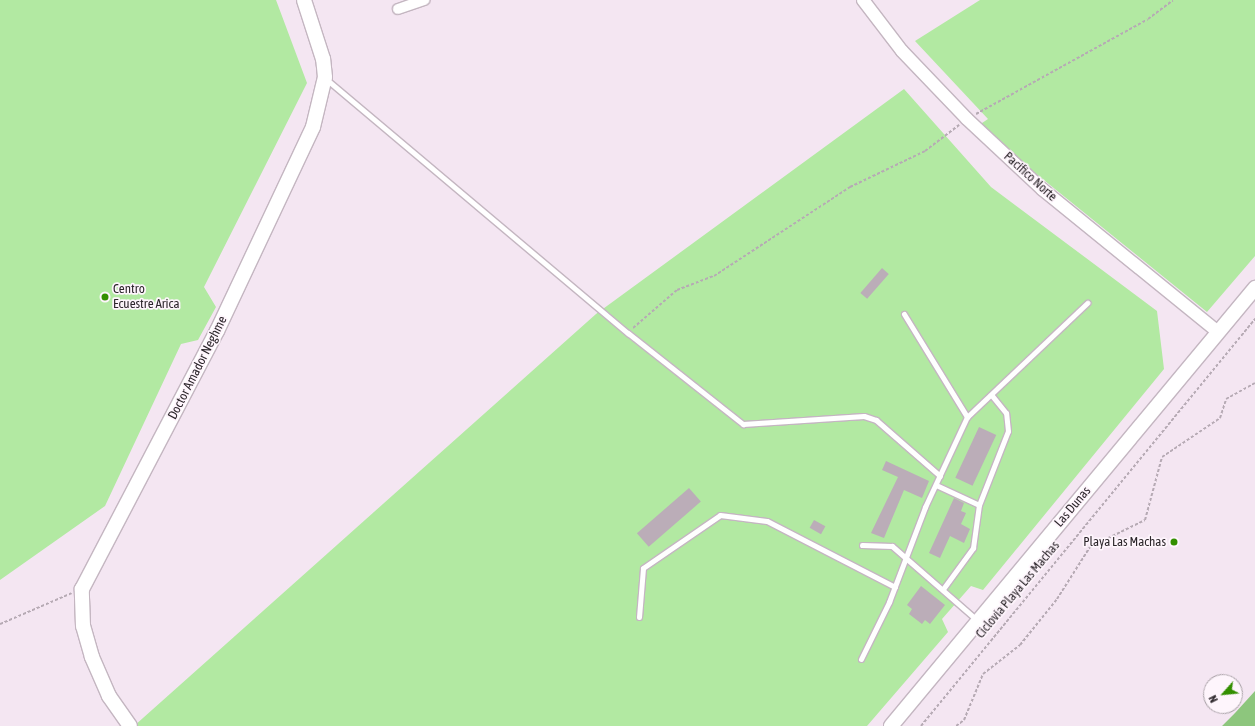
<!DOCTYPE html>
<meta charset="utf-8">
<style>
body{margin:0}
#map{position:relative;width:1255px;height:726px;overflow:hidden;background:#f4e6f2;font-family:"Asap Condensed",sans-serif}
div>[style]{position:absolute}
.green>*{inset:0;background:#b2e9a2}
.water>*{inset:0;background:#8dc67d}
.building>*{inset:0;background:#bbadb8;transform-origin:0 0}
.path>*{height:2px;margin-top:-1px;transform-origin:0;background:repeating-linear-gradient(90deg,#b6aab4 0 3px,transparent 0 5px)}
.roads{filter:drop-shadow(1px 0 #c4b6c1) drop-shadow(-1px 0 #c4b6c1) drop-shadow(0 1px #c4b6c1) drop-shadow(0 -1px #c4b6c1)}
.service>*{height:5px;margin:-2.5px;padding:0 2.5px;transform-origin:2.5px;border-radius:2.5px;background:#fff}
.minor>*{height:10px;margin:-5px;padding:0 5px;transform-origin:5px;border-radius:5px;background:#fff}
.tertiary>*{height:12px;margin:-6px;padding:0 6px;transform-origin:6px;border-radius:6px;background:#fff}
.secondary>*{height:14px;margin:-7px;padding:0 7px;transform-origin:7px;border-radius:7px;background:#fff}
.dots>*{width:11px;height:11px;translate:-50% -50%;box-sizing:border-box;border:2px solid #fef5fc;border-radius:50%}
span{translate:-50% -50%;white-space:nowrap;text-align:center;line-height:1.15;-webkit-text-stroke:3.5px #fef5fc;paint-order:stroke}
.street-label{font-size:13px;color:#2c262b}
.poi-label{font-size:13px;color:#2c262b}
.left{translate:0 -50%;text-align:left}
.right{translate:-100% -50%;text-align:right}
.north{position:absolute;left:1203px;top:674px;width:40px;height:40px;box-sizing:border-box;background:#fef5fc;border:1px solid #aaa2a8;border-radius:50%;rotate:243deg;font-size:11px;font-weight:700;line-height:16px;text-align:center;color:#2c262b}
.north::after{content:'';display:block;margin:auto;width:14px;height:18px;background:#338f00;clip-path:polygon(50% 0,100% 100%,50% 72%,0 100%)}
</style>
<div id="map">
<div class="green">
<div style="clip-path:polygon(0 0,276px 0,307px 83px,204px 287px,216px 307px,198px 340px,181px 344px,105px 506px,0 580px)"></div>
<div style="clip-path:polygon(980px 0,1255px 0,1255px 256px,1207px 312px,982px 130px,982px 123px,988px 119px,915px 41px)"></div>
<div style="clip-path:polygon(904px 89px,991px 187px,1157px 311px,1164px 369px,983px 590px,971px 586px,942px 619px,948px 632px,867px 726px,134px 726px,596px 314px)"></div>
</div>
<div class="water">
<div style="clip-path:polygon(1255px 691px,1255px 726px,1222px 726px,1235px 713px)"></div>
</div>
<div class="building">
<div style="left:882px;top:268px;width:9px;height:33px;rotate:41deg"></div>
<div style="left:979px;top:427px;width:19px;height:56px;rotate:25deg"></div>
<div style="clip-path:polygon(886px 461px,929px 481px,922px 498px,904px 490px,884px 538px,871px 533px,898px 477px,882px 470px)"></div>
<div style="left:689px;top:488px;width:18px;height:69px;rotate:49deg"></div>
<div style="clip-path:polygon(954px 498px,964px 503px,961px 511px,966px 513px,961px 524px,970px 529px,964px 543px,950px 536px,940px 558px,929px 553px)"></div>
<div style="left:814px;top:520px;width:13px;height:9px;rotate:29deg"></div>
<div style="clip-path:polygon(921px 586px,945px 605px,930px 624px,925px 620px,922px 624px,909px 614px,912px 609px,907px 605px)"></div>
</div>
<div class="path">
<div style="left:976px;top:114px;width:196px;rotate:-28.9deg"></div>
<div style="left:1148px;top:19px;width:31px;rotate:-37deg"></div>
<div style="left:633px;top:328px;width:58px;rotate:-40.8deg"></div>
<div style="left:677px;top:290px;width:40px;rotate:-21deg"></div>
<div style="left:714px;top:276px;width:163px;rotate:-33.2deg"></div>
<div style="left:850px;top:187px;width:83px;rotate:-25.6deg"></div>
<div style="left:925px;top:151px;width:43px;rotate:-37.4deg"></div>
<div style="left:0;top:624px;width:78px;rotate:-23.3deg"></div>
<div style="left:921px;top:726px;width:527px;rotate:-50.63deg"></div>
<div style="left:956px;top:726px;width:10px;rotate:-37deg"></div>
<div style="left:964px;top:720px;width:50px;rotate:-67.6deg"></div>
<div style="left:983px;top:674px;width:47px;rotate:-38.1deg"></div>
<div style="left:1020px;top:645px;width:59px;rotate:-51.2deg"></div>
<div style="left:1057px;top:599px;width:62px;rotate:-57.6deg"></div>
<div style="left:1090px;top:547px;width:61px;rotate:-26.1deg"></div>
<div style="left:1145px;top:520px;width:65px;rotate:-74.9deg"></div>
<div style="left:1162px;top:457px;width:70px;rotate:-33.9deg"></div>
<div style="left:1220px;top:418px;width:20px;rotate:-72deg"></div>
<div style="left:1226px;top:399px;width:33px;rotate:-29deg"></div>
</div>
<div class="roads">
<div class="service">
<div style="left:326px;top:79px;width:395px;rotate:40.1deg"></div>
<div style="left:628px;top:333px;width:147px;rotate:38.4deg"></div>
<div style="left:743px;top:424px;width:121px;rotate:-3.8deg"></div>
<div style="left:864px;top:416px;width:13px;rotate:18deg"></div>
<div style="left:876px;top:420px;width:85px;rotate:41.2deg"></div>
<div style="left:904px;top:314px;width:121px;rotate:58.5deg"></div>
<div style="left:936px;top:485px;width:47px;rotate:24.9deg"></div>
<div style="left:862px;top:545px;width:30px;rotate:2deg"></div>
<div style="left:892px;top:546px;width:114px;rotate:41.1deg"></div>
<div style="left:943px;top:589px;width:51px;rotate:-53.8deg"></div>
<div style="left:973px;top:548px;width:43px;rotate:-82.1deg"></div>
<div style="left:979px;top:505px;width:79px;rotate:-68.6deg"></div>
<div style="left:1008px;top:431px;width:18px;rotate:-96deg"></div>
<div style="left:1006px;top:413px;width:22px;rotate:-129deg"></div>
<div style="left:639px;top:617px;width:49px;rotate:-85.3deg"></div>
<div style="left:643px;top:568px;width:93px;rotate:-34.5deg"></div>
<div style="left:720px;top:515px;width:47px;rotate:7.3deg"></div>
<div style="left:767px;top:521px;width:144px;rotate:27.3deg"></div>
<div style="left:861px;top:659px;width:64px;rotate:-63.8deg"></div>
<div style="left:889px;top:602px;width:102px;rotate:-69.2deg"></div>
<div style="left:925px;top:507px;width:99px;rotate:-65deg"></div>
<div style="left:967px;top:417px;width:166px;rotate:-43.5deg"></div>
</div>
<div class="minor">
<div style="left:398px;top:9px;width:28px;rotate:-19deg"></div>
</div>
<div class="tertiary">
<div style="left:863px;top:0;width:64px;rotate:52.6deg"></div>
<div style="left:902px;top:51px;width:94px;rotate:46.3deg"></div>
<div style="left:967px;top:119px;width:103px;rotate:43deg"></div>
<div style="left:1042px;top:189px;width:227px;rotate:39.1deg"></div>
</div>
<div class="secondary">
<div style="left:130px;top:726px;width:37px;rotate:-125deg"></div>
<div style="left:109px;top:696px;width:43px;rotate:-113.6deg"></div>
<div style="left:92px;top:657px;width:32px;rotate:-106deg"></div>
<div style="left:83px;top:626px;width:37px;rotate:-92deg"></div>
<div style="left:82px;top:589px;width:291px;rotate:-62.4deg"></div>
<div style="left:217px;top:331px;width:225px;rotate:-64.8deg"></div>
<div style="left:313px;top:127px;width:51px;rotate:-76.5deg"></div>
<div style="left:325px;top:77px;width:18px;rotate:-96deg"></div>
<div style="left:323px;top:59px;width:62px;rotate:-107.9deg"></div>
<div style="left:891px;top:726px;width:570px;rotate:-50.27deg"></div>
</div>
</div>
<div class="dots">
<div style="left:105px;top:297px;background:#338f00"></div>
<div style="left:1174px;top:542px;background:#338f00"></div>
</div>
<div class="street-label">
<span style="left:1030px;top:177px;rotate:42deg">Pacífico Norte</span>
<span style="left:198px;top:368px;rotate:-63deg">Doctor Amador Neghme</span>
<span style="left:1073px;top:507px;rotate:-50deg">Las Dunas</span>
<span style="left:1018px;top:590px;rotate:-50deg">Ciclovía Playa Las Machas</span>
</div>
<div class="poi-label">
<span class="left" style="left:113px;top:297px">Centro<br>Ecuestre Arica</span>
<span class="right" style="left:1166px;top:542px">Playa Las Machas</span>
</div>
<div class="north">N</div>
</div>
